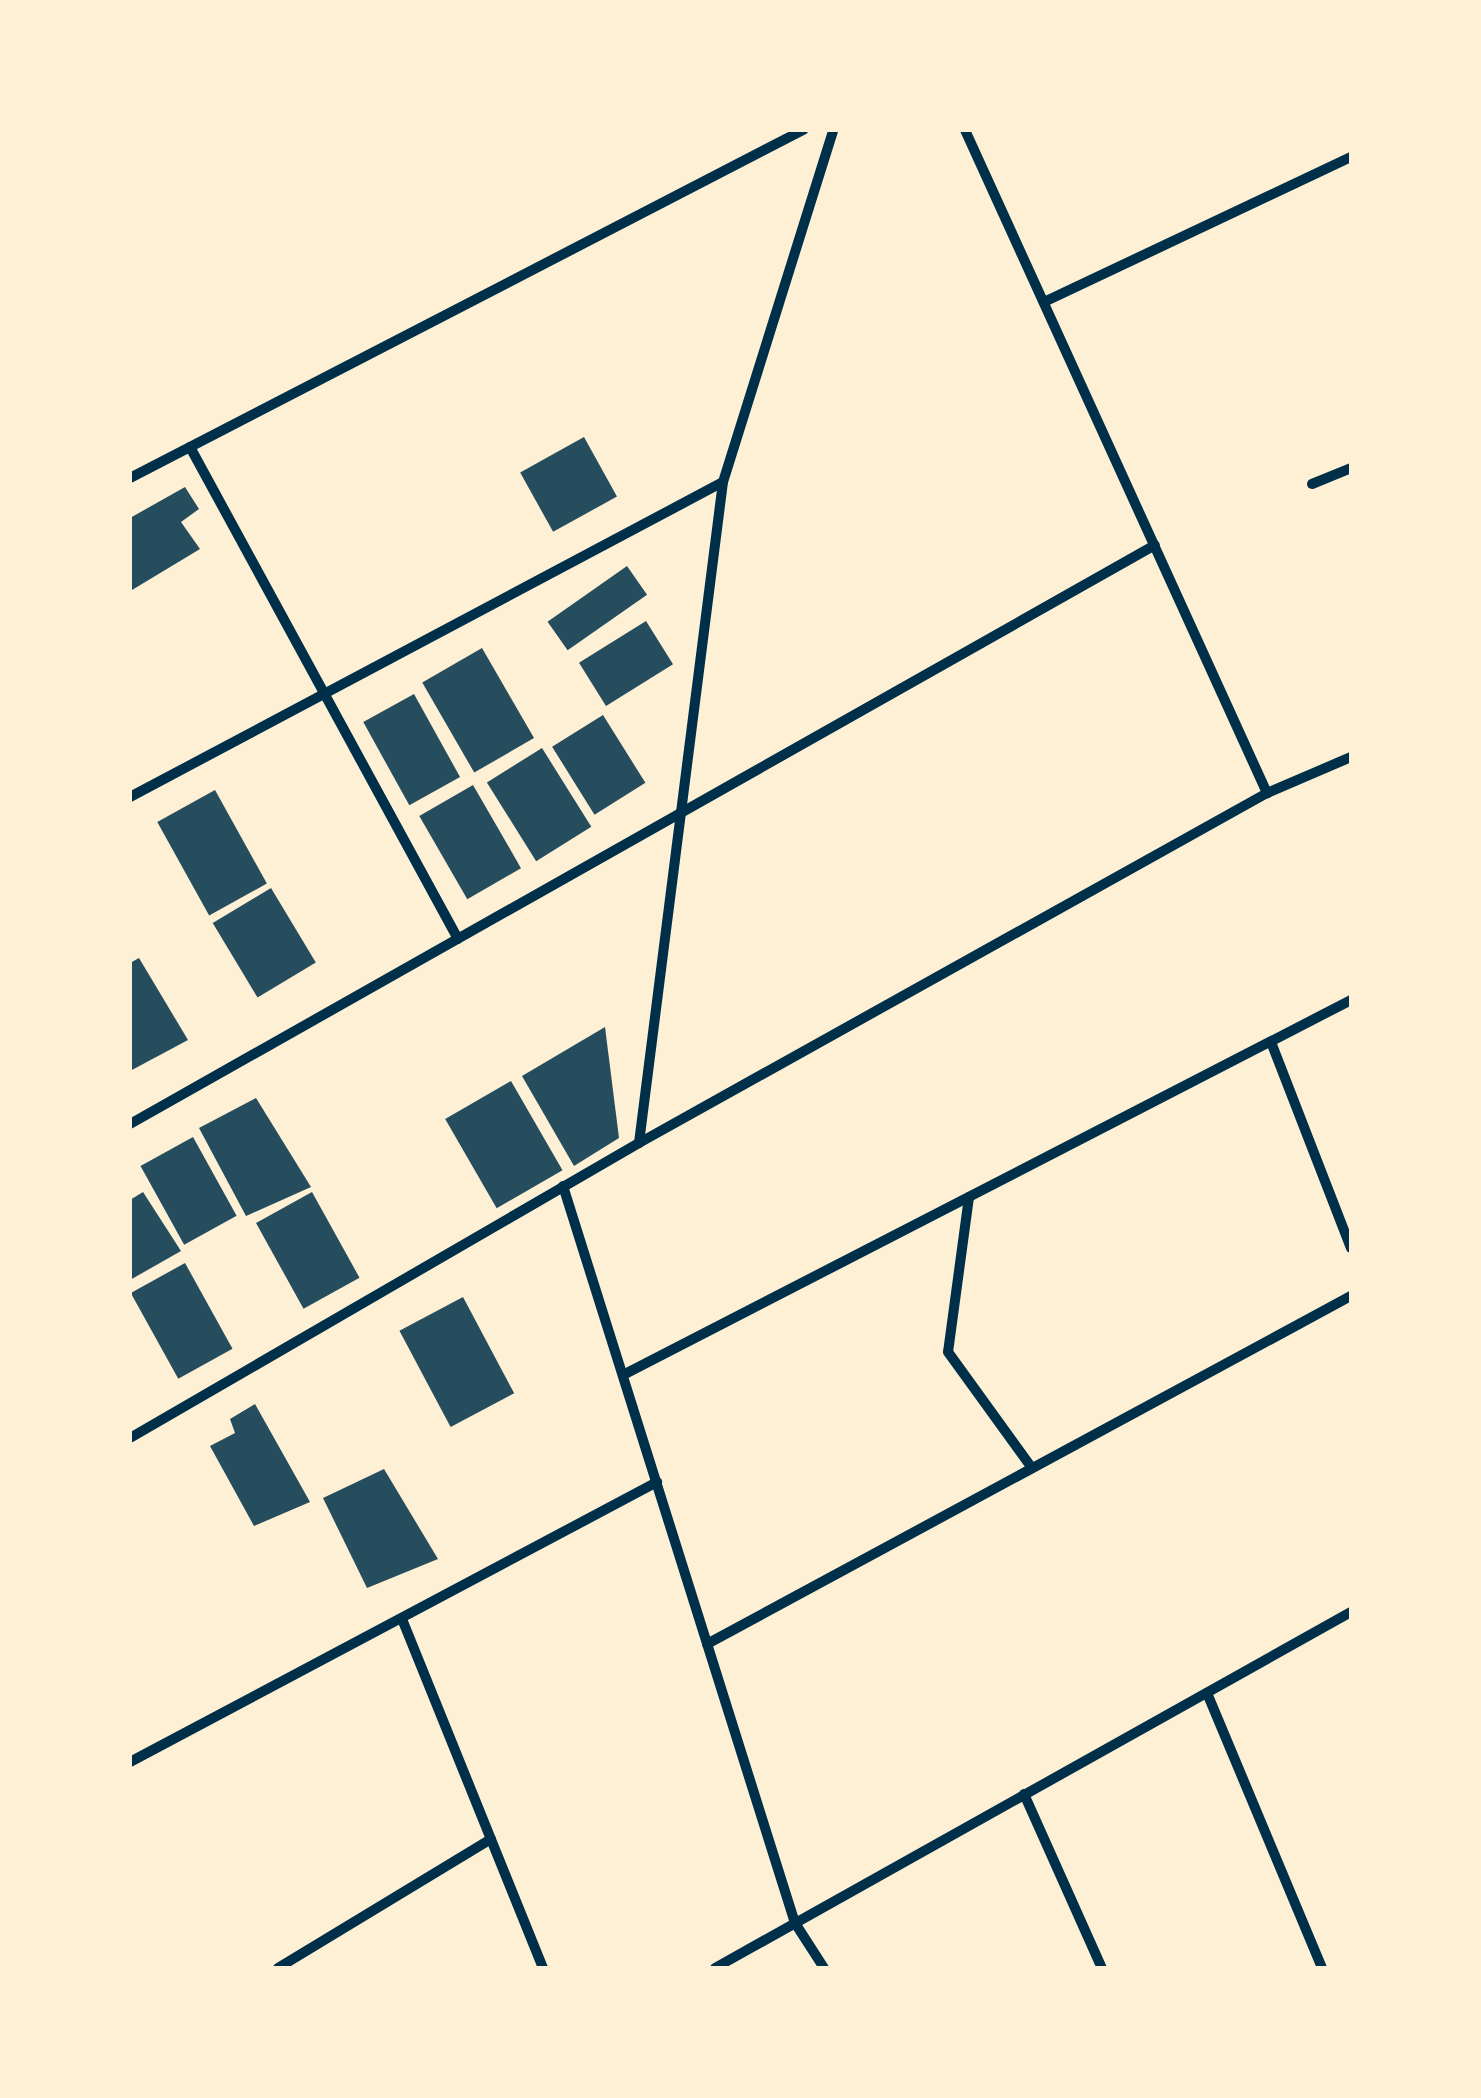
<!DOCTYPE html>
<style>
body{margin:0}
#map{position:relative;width:1481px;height:2098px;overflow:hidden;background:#fdf0d5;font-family:Commissioner,sans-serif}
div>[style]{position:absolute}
.building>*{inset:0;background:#264d5e;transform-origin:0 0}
.minor>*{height:10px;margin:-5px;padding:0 5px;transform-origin:5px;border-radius:5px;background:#003049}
span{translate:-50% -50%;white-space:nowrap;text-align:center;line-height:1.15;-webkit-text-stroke:8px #fdf0d5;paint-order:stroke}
.frame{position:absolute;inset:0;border:132px solid #fdf0d5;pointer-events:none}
</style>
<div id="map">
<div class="building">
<div style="left:584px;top:437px;width:68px;height:73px;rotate:61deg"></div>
<div style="clip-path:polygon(185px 487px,199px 509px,181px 522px,200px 549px,132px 590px,130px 518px)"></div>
<div style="left:627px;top:566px;width:35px;height:97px;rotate:55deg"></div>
<div style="left:646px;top:621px;width:51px;height:79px;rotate:58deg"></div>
<div style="left:482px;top:648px;width:104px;height:69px;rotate:60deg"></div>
<div style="left:414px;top:694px;width:95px;height:58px;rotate:61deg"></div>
<div style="left:603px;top:715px;width:80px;height:60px;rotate:58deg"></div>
<div style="left:542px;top:748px;width:93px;height:65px;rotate:58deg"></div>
<div style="left:473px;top:785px;width:96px;height:62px;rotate:60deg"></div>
<div style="left:215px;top:790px;width:107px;height:66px;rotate:61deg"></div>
<div style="left:271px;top:888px;width:87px;height:68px;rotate:59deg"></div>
<div style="clip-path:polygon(139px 958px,188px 1040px,130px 1071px,130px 963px)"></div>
<div style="clip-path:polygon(605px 1027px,619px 1138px,574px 1166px,522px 1076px)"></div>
<div style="left:511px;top:1081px;width:103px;height:76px;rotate:60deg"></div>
<div style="clip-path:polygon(256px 1098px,311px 1187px,246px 1216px,199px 1128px)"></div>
<div style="left:193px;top:1137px;width:90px;height:60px;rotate:61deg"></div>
<div style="clip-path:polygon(143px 1192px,181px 1251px,130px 1280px,130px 1200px)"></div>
<div style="left:312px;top:1192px;width:98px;height:64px;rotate:61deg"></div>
<div style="left:185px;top:1263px;width:98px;height:62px;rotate:61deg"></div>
<div style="left:463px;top:1297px;width:109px;height:72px;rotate:62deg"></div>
<div style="clip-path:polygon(255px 1404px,310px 1502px,254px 1526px,210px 1446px,235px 1433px,230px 1419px)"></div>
<div style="clip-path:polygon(384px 1469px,438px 1559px,367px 1588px,323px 1498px)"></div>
</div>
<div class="minor">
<div style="left:965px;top:130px;width:729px;rotate:65.51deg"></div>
<div style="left:1044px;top:302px;width:340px;rotate:-25.3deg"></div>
<div style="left:190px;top:447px;width:560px;rotate:61.42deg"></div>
<div style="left:130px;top:478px;width:758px;rotate:-27.34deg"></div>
<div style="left:1312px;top:484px;width:42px;rotate:-22.3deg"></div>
<div style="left:130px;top:797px;width:671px;rotate:-27.98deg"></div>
<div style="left:1271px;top:1042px;width:221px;rotate:68.8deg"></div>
<div style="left:130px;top:1124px;width:1177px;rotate:-29.46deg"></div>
<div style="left:639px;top:1143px;width:666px;rotate:-82.76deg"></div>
<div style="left:723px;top:482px;width:369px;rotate:-72.6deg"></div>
<div style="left:563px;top:1186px;width:773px;rotate:72.53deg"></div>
<div style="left:795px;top:1923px;width:54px;rotate:57.2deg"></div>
<div style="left:969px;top:1197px;width:156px;rotate:97.7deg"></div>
<div style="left:948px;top:1352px;width:143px;rotate:54.1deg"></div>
<div style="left:623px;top:1375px;width:819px;rotate:-27.25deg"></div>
<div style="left:130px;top:1438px;width:588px;rotate:-30.1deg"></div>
<div style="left:639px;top:1143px;width:719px;rotate:-29.13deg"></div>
<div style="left:1267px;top:793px;width:91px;rotate:-23.2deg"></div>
<div style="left:402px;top:1619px;width:376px;rotate:68deg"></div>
<div style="left:707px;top:1644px;width:732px;rotate:-28.39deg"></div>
<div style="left:1207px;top:1693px;width:298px;rotate:67.3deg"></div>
<div style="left:130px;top:1762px;width:597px;rotate:-27.98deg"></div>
<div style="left:1024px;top:1794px;width:191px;rotate:65.9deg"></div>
<div style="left:278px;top:1968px;width:249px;rotate:-31.2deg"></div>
<div style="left:715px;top:1968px;width:729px;rotate:-29.24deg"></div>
</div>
<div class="frame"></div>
</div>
